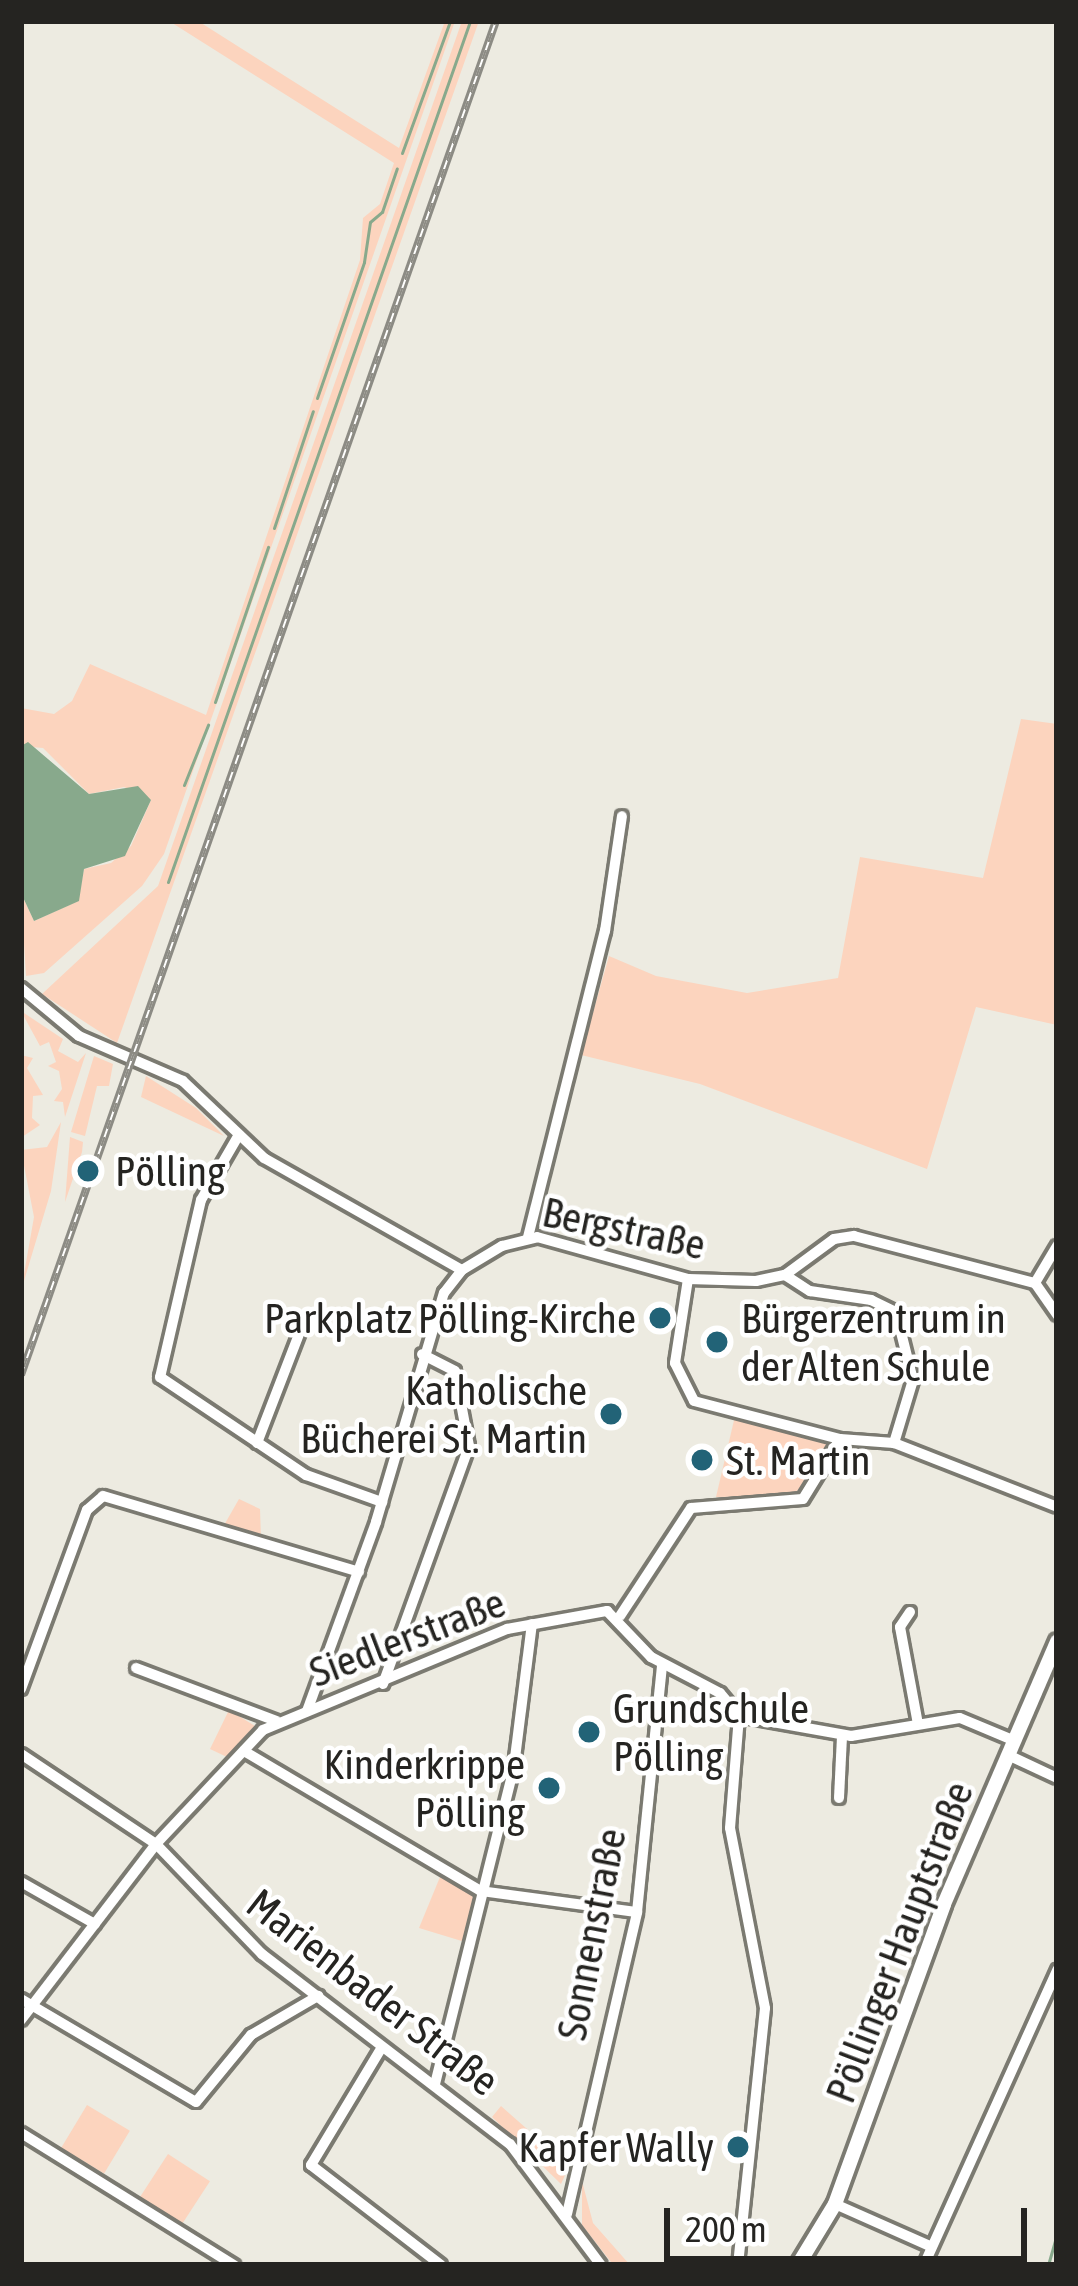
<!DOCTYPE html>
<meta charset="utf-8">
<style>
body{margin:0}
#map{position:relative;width:1078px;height:2286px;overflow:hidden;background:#edebe1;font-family:"Asap Condensed",sans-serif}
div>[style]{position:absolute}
.green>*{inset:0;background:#fcd4be;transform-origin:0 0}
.water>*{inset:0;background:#88a98c}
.stream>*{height:3px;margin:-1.5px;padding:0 1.5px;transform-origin:1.5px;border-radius:1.5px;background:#88a98c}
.roads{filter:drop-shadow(3px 0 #7b7a71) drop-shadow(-3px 0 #7b7a71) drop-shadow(0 3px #7b7a71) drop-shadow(0 -3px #7b7a71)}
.minor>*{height:10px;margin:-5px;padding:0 5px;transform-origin:5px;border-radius:5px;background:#fff}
.tertiary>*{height:14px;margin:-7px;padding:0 7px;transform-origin:7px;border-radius:7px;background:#fff}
.rail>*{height:8px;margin-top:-4px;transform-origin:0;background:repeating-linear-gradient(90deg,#fff 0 9px,#8c8b84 0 18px);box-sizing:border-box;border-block:3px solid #8c8b84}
.dots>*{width:33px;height:33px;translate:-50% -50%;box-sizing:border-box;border:6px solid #fff;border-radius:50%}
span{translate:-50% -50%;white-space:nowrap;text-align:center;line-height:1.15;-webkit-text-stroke:9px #fff;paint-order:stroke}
.poi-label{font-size:42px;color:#252421}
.left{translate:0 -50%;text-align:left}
.right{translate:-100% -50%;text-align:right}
.street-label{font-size:42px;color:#252421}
.frame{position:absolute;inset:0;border:24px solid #252421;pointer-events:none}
.scale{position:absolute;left:664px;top:2208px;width:363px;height:54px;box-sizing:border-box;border:6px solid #252421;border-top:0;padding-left:15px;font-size:36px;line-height:42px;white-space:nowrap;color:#252421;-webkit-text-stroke:9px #fff;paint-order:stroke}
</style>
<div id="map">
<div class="green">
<div style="clip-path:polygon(169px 21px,198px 21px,399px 148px,445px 21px,455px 21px,164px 854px,142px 886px,44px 973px,26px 976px,21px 893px,34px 921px,78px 901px,84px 869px,111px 863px,131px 846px,151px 800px,124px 787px,89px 794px,43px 748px,21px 746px,21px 708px,54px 714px,72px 701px,90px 664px,206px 715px,360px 260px,363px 218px,380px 204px,394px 163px)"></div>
<div style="clip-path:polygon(462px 21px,479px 21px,117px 1043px,42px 994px,158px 886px)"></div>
<div style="clip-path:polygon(1021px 719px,1057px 724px,1057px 1025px,976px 1007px,927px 1169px,700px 1084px,581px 1055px,609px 956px,656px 976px,747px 993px,838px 978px,860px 857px,983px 878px)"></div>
<div style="clip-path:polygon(21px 1011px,63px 1039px,58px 1051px,78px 1062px,86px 1053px,65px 1117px,63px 1102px,54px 1101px,62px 1089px,59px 1071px,48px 1066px,56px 1062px,49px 1042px,40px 1046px)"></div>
<div style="clip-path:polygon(21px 1055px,33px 1058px,27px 1068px,43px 1095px,33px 1096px,32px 1118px,40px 1125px,22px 1137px)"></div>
<div style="clip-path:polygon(94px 1056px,113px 1064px,109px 1086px,97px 1086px,85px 1136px,71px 1132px)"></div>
<div style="clip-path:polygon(146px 1076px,196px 1108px,224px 1136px,141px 1097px)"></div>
<div style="clip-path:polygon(61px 1122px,51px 1191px,21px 1291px,34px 1217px,21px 1150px,47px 1147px)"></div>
<div style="clip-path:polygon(70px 1137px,83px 1142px,82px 1152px,65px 1202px)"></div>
<div style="clip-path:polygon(735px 1416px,827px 1444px,814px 1476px,791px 1496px,716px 1497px)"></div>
<div style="clip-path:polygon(239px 1499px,260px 1509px,261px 1539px,223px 1527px)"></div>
<div style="clip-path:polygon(229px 1710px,255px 1726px,227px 1757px,210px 1749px)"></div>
<div style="clip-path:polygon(440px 1877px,476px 1894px,465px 1942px,419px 1928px)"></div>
<div style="left:87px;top:2105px;width:50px;height:50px;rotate:31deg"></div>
<div style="clip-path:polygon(501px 2106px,560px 2158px,557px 2167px,567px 2171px,561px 2184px,492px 2117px)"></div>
<div style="left:168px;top:2154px;width:50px;height:52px;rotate:33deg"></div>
<div style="clip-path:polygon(582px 2181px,593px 2223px,630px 2265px,611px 2262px,582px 2225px)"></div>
</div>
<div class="water">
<div style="clip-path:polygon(28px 742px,89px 794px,138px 786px,151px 800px,125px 856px,84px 869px,79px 901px,34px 921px,21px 893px,21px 746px)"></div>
</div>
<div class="stream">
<div style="left:402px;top:153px;width:140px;rotate:-70deg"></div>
<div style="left:317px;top:398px;width:144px;rotate:-70.9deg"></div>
<div style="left:364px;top:262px;width:40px;rotate:-81.5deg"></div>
<div style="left:370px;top:222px;width:16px;rotate:-40deg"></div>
<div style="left:382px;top:212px;width:46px;rotate:-71.2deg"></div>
<div style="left:274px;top:528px;width:123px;rotate:-71.6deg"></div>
<div style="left:215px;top:702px;width:164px;rotate:-71.1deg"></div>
<div style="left:184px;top:785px;width:65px;rotate:-68.2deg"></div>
<div style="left:168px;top:882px;width:912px;rotate:-70.67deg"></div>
<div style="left:1048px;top:2265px;width:33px;rotate:-74deg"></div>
</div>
<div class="roads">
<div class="minor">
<div style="left:21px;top:988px;width:75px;rotate:39.6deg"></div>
<div style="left:79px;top:1036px;width:113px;rotate:23.4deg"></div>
<div style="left:183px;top:1081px;width:112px;rotate:43.5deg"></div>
<div style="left:264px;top:1158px;width:227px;rotate:29.5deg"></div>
<div style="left:237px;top:1138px;width:72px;rotate:120.1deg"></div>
<div style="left:201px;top:1200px;width:182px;rotate:103deg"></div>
<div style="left:160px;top:1377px;width:176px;rotate:33.9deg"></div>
<div style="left:306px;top:1475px;width:81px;rotate:19.6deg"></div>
<div style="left:528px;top:1237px;width:316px;rotate:-75.9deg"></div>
<div style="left:605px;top:931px;width:116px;rotate:-81.6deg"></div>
<div style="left:785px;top:1275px;width:30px;rotate:33deg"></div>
<div style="left:810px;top:1291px;width:62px;rotate:8.4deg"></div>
<div style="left:871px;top:1300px;width:28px;rotate:26deg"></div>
<div style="left:896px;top:1312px;width:70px;rotate:76deg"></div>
<div style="left:913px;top:1380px;width:66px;rotate:106.8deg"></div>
<div style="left:688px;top:1279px;width:85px;rotate:98.8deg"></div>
<div style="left:675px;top:1363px;width:42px;rotate:63.4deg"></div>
<div style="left:694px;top:1401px;width:151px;rotate:14.6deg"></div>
<div style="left:840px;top:1439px;width:54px;rotate:4.2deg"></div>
<div style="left:894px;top:1443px;width:175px;rotate:21.4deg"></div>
<div style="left:1035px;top:1283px;width:43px;rotate:-59.3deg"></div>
<div style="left:257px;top:1443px;width:122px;rotate:-68.9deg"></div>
<div style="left:910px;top:1612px;width:18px;rotate:124deg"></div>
<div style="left:900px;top:1627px;width:99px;rotate:79.5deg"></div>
<div style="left:620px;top:1616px;width:129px;rotate:-56.7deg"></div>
<div style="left:691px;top:1508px;width:112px;rotate:-4.6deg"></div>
<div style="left:803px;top:1499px;width:70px;rotate:-58.3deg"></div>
<div style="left:136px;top:1668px;width:150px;rotate:20.7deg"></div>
<div style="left:383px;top:1684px;width:253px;rotate:-70.1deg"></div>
<div style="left:469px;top:1446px;width:76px;rotate:-100.6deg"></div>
<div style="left:455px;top:1371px;width:37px;rotate:-153deg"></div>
<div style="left:21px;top:1689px;width:191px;rotate:-69.8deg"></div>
<div style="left:87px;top:1510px;width:21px;rotate:-41deg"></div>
<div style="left:103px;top:1496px;width:267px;rotate:16.5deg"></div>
<div style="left:307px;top:1711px;width:201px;rotate:-69.9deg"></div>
<div style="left:376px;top:1522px;width:239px;rotate:-73.5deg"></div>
<div style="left:444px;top:1293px;width:29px;rotate:-52deg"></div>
<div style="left:462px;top:1270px;width:47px;rotate:-31deg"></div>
<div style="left:502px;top:1246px;width:36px;rotate:-14deg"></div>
<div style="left:537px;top:1237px;width:157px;rotate:15.5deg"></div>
<div style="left:688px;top:1279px;width:68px;rotate:1.7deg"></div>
<div style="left:756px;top:1281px;width:30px;rotate:-12deg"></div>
<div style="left:785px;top:1275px;width:61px;rotate:-36.3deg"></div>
<div style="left:834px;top:1239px;width:20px;rotate:-9deg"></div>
<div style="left:854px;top:1236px;width:187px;rotate:14.6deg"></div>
<div style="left:1035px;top:1283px;width:39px;rotate:55deg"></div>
<div style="left:244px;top:1751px;width:275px;rotate:30.6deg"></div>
<div style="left:481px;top:1891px;width:157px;rotate:7.7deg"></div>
<div style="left:21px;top:1754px;width:162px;rotate:33.7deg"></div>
<div style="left:156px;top:1844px;width:153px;rotate:46.1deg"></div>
<div style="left:262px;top:1954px;width:312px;rotate:37.5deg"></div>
<div style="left:510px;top:2144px;width:151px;rotate:53.1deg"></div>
<div style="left:1008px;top:1755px;width:54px;rotate:25.1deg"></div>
<div style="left:839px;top:1798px;width:62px;rotate:-87.2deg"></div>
<div style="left:21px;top:1882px;width:85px;rotate:29.6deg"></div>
<div style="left:21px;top:1999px;width:203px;rotate:30.5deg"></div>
<div style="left:196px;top:2102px;width:87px;rotate:-50.6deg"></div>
<div style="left:251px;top:2035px;width:78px;rotate:-30.2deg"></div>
<div style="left:21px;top:2020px;width:222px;rotate:-52.5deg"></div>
<div style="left:156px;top:1844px;width:156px;rotate:-46.8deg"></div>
<div style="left:263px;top:1730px;width:264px;rotate:-22.5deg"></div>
<div style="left:507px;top:1629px;width:102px;rotate:-10.2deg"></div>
<div style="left:607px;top:1611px;width:64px;rotate:46.3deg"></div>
<div style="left:651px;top:1657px;width:78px;rotate:27.6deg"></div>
<div style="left:720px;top:1693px;width:30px;rotate:50deg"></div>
<div style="left:739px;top:1716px;width:114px;rotate:10.1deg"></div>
<div style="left:851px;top:1736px;width:110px;rotate:-9.4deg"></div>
<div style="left:960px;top:1718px;width:60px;rotate:22.7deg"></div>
<div style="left:382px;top:2047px;width:138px;rotate:121deg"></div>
<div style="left:311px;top:2165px;width:164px;rotate:37.6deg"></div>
<div style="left:435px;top:2084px;width:328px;rotate:-76deg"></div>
<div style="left:514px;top:1766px;width:143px;rotate:-82.8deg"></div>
<div style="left:21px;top:2133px;width:251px;rotate:31.8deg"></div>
<div style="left:835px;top:2204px;width:104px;rotate:23.9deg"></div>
<div style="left:567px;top:2214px;width:310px;rotate:-76.9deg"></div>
<div style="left:637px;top:1912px;width:249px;rotate:-84.2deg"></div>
<div style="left:738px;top:2265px;width:258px;rotate:-84deg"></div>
<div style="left:765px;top:2008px;width:183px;rotate:-101deg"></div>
<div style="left:730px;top:1828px;width:112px;rotate:-85.4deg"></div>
<div style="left:924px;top:2265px;width:324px;rotate:-65.7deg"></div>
</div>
<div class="tertiary">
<div style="left:798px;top:2265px;width:71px;rotate:-58.8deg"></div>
<div style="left:835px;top:2204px;width:319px;rotate:-70deg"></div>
<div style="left:944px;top:1904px;width:286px;rotate:-66.7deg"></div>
</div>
</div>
<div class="rail">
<div style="left:21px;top:1375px;width:1435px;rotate:-70.67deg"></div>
</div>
<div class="dots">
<div style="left:88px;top:1171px;background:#226377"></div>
<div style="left:660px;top:1318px;background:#226377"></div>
<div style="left:717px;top:1342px;background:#226377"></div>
<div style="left:611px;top:1414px;background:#226377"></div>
<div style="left:702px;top:1460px;background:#226377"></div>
<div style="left:589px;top:1732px;background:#226377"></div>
<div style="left:549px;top:1788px;background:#226377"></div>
<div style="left:738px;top:2147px;background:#226377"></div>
</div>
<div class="poi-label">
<span class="left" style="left:115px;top:1171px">Pölling</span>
<span class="right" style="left:636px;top:1318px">Parkplatz Pölling-Kirche</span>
<span class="left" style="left:741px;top:1342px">Bürgerzentrum in<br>der Alten Schule</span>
<span class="right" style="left:587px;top:1414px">Katholische<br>Bücherei St. Martin</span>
<span class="left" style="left:726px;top:1460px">St. Martin</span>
<span class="left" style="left:613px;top:1732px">Grundschule<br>Pölling</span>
<span class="right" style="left:525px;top:1788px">Kinderkrippe<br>Pölling</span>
<span class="right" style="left:714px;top:2147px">Kapfer Wally</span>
</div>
<div class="street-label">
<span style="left:624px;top:1228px;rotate:12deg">Bergstraße</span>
<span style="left:407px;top:1637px;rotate:-21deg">Siedlerstraße</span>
<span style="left:591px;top:1934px;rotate:-79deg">Sonnenstraße</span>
<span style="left:899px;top:1942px;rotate:-69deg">Pöllinger Hauptstraße</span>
<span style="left:373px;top:1992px;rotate:38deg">Marienbader Straße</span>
</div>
<div class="frame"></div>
<div class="scale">200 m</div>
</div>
